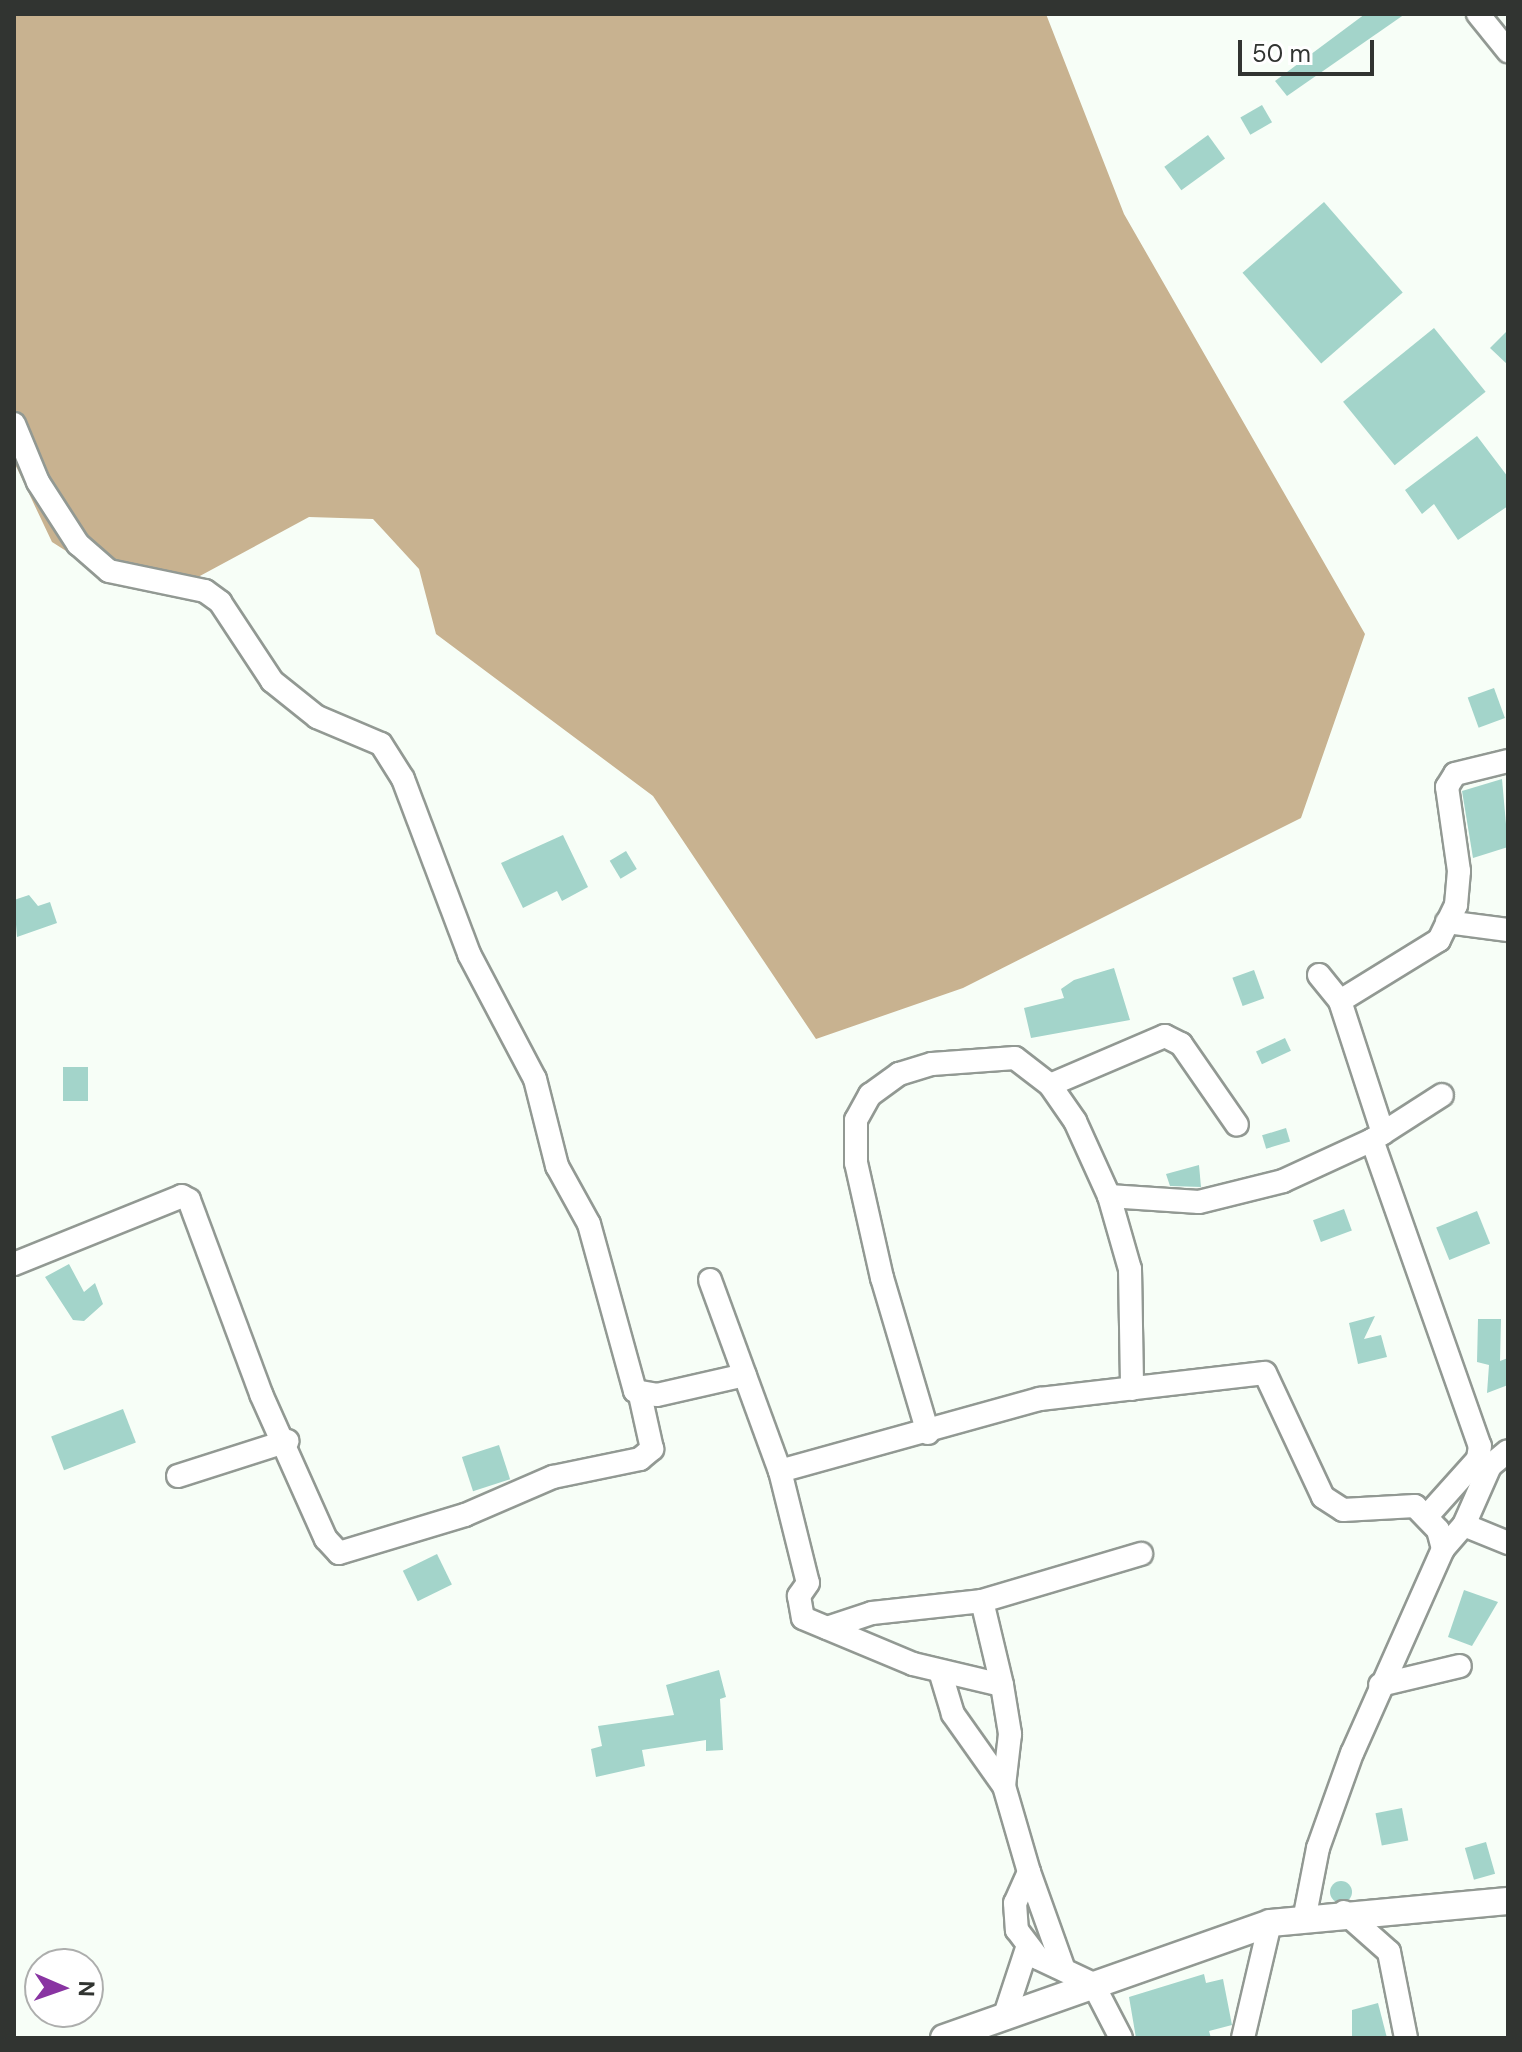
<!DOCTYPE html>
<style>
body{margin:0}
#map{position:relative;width:1522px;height:2052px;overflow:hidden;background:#f7fef7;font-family:"DM Sans",sans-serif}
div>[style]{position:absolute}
.forest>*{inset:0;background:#c8b290}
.building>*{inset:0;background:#a3d4ca;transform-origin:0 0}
.round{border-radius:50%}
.roads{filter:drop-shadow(2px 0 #929993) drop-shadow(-2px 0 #929993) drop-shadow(0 2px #929993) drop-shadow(0 -2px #929993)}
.minor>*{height:22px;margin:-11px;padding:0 11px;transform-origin:11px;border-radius:11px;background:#fff}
.tertiary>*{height:26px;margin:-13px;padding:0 13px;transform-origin:13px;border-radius:13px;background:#fff}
span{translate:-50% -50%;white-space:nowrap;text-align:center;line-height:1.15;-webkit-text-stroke:7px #fff;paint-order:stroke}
.frame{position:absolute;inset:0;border:16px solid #313431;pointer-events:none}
.north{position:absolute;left:24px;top:1948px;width:80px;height:80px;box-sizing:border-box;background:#fff;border:2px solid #adaead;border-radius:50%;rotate:92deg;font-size:22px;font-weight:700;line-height:32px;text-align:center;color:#313431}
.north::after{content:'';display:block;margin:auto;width:28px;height:36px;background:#8934a2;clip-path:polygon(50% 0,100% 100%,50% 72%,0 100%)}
.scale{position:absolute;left:1238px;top:40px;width:136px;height:36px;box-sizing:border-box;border:4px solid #313431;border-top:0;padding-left:10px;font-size:24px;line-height:28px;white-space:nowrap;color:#313431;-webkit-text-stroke:6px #fff;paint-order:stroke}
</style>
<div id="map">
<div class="forest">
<div style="clip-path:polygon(14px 14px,1046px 14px,1124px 214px,1365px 634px,1301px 818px,963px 988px,816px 1039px,653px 796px,436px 634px,419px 569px,373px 519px,309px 517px,198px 577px,107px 577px,52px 542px,14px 462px)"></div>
</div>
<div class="building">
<div style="clip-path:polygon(1365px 14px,1405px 14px,1287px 96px,1275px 81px)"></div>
<div style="left:1262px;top:105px;width:20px;height:25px;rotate:60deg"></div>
<div style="left:1208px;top:135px;width:29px;height:54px;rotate:54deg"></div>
<div style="left:1324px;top:202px;width:120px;height:108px;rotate:49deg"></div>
<div style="left:1434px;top:328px;width:82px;height:117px;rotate:51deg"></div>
<div style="clip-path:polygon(1508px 330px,1508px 365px,1490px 348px)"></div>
<div style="clip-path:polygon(1477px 436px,1508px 477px,1508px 506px,1458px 540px,1434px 504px,1422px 514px,1405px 490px)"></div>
<div style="left:1494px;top:688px;width:32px;height:28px;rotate:70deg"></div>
<div style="clip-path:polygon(1502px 779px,1508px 847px,1473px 858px,1462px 791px)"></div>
<div style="clip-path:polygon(563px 835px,588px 887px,562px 901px,557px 891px,523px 908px,501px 863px)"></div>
<div style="left:626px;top:851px;width:21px;height:19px;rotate:59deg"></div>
<div style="clip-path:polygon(29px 895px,38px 906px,50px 902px,57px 923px,17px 937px,14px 900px)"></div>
<div style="clip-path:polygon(1114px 968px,1130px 1020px,1031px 1038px,1024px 1008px,1064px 998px,1061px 989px,1074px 980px)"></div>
<div style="left:1254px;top:970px;width:30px;height:23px;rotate:70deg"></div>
<div style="left:1285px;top:1038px;width:14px;height:32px;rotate:65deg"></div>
<div style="left:63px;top:1067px;width:25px;height:34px"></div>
<div style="left:1286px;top:1128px;width:14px;height:25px;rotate:73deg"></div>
<div style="clip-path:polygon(1199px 1165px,1201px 1187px,1170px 1186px,1166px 1174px)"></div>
<div style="left:1344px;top:1209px;width:23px;height:33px;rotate:70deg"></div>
<div style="left:1477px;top:1211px;width:35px;height:44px;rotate:68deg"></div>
<div style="clip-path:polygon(69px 1264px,84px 1292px,95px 1283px,103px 1304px,84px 1321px,73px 1320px,45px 1277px)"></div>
<div style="clip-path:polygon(1375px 1316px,1364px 1339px,1381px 1335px,1387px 1357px,1358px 1364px,1349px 1323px)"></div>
<div style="clip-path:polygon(1478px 1319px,1501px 1319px,1500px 1361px,1508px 1358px,1508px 1385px,1487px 1393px,1489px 1365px,1477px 1362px)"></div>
<div style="left:123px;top:1409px;width:36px;height:77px;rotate:69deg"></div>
<div style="left:499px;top:1445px;width:36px;height:39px;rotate:72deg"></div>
<div style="left:437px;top:1554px;width:34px;height:38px;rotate:64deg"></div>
<div style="clip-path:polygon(1464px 1590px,1498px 1602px,1472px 1646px,1448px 1637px)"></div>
<div style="clip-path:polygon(719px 1670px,726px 1697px,720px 1699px,723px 1750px,706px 1751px,706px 1740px,642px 1750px,645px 1766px,596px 1777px,591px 1749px,602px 1746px,598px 1726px,674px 1715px,666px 1685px)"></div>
<div style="left:1402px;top:1808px;width:33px;height:27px;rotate:79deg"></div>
<div style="left:1486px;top:1842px;width:33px;height:22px;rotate:74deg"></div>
<div class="round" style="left:1330px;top:1881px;width:22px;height:22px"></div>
<div style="clip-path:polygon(1204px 1974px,1206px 1983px,1223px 1979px,1232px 2025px,1209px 2031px,1211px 2038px,1136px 2038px,1129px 1997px)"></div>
<div style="clip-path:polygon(1378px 2003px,1387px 2038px,1352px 2038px,1352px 2010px)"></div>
</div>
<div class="roads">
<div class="minor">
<div style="left:1478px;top:14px;width:48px;rotate:51deg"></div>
<div style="left:14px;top:424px;width:63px;rotate:67.5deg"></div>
<div style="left:38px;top:482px;width:74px;rotate:57.2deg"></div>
<div style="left:78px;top:544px;width:41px;rotate:41.1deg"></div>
<div style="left:109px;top:571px;width:98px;rotate:11.8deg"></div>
<div style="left:205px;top:591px;width:19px;rotate:36deg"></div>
<div style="left:220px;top:602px;width:95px;rotate:56.6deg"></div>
<div style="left:272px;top:681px;width:58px;rotate:38.7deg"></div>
<div style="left:317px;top:717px;width:69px;rotate:22.9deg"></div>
<div style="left:381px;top:744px;width:41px;rotate:57.8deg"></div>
<div style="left:403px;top:779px;width:187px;rotate:69.3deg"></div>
<div style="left:469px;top:954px;width:141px;rotate:62.2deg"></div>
<div style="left:535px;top:1079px;width:90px;rotate:75.8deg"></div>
<div style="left:557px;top:1166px;width:66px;rotate:61.1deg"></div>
<div style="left:589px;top:1224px;width:173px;rotate:74.6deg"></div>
<div style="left:635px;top:1391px;width:22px;rotate:10deg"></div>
<div style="left:657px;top:1395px;width:90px;rotate:-12.8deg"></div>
<div style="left:1447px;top:922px;width:62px;rotate:7.5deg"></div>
<div style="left:1319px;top:975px;width:33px;rotate:51deg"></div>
<div style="left:1340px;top:1001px;width:139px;rotate:72deg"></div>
<div style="left:1340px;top:1001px;width:116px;rotate:-31.6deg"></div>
<div style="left:1439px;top:940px;width:39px;rotate:-64deg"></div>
<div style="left:1456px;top:905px;width:34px;rotate:-85deg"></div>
<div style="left:1459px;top:871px;width:85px;rotate:-98.1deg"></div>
<div style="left:1447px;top:787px;width:15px;rotate:-58deg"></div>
<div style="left:1455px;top:774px;width:55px;rotate:-13.8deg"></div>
<div style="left:1050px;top:1085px;width:125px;rotate:-23.1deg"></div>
<div style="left:1165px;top:1036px;width:18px;rotate:27deg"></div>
<div style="left:1181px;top:1044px;width:98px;rotate:55.3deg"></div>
<div style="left:1372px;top:1140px;width:324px;rotate:70.6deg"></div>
<div style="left:1480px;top:1446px;width:13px;rotate:99deg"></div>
<div style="left:1478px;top:1459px;width:76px;rotate:131.8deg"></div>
<div style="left:1109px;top:1196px;width:90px;rotate:3.8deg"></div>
<div style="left:1199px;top:1202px;width:87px;rotate:-14deg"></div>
<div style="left:1283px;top:1181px;width:98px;rotate:-24.7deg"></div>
<div style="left:1372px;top:1140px;width:83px;rotate:-32.7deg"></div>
<div style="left:14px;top:1264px;width:181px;rotate:-22deg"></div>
<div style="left:182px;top:1196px;width:8px;rotate:30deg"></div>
<div style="left:189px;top:1200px;width:207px;rotate:69.6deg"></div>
<div style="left:261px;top:1394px;width:159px;rotate:65.9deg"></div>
<div style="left:326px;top:1539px;width:19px;rotate:47deg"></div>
<div style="left:339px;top:1553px;width:132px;rotate:-16.8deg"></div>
<div style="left:465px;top:1515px;width:96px;rotate:-23.4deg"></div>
<div style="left:553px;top:1477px;width:89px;rotate:-11.7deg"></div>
<div style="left:640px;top:1459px;width:16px;rotate:-40deg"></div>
<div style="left:652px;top:1449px;width:55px;rotate:-102.5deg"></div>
<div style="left:710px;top:1280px;width:203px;rotate:69.9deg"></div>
<div style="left:780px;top:1471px;width:115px;rotate:76deg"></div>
<div style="left:808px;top:1583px;width:16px;rotate:125deg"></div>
<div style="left:799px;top:1596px;width:22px;rotate:80deg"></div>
<div style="left:803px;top:1618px;width:119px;rotate:22.7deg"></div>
<div style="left:913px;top:1664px;width:91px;rotate:13.3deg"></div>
<div style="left:1002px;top:1685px;width:50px;rotate:80.7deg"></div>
<div style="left:1010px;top:1734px;width:52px;rotate:96.6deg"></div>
<div style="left:1004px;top:1786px;width:90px;rotate:73.8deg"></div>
<div style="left:1029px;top:1872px;width:34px;rotate:114deg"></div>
<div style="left:1015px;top:1903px;width:27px;rotate:86deg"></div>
<div style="left:1017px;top:1930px;width:35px;rotate:53deg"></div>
<div style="left:1038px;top:1958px;width:61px;rotate:25.3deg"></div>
<div style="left:1093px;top:1984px;width:61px;rotate:62.6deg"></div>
<div style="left:928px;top:1433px;width:162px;rotate:-106.5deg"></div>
<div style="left:882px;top:1278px;width:118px;rotate:-102.7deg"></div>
<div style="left:856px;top:1163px;width:43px;rotate:-90deg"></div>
<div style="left:856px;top:1120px;width:29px;rotate:-61deg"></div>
<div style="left:870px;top:1095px;width:36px;rotate:-36deg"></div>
<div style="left:899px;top:1074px;width:34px;rotate:-17deg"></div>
<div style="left:932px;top:1064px;width:83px;rotate:-4.1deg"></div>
<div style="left:1015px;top:1058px;width:44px;rotate:37.6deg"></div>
<div style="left:1050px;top:1085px;width:44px;rotate:55.2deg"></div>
<div style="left:1075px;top:1121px;width:82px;rotate:65.6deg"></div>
<div style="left:1109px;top:1196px;width:76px;rotate:74deg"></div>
<div style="left:1130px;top:1269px;width:120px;rotate:89deg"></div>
<div style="left:780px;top:1471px;width:270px;rotate:-15.5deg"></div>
<div style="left:1040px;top:1399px;width:226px;rotate:-6.6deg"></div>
<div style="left:1265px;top:1373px;width:137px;rotate:64.9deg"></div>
<div style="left:1323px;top:1497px;width:24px;rotate:33deg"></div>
<div style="left:1343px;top:1510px;width:72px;rotate:-3.2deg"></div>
<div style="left:1415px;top:1506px;width:33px;rotate:46deg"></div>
<div style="left:1438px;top:1530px;width:20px;rotate:75deg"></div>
<div style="left:1443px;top:1549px;width:223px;rotate:114deg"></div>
<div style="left:1352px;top:1753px;width:101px;rotate:109.7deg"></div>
<div style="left:1318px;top:1848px;width:68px;rotate:101deg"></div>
<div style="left:178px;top:1476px;width:115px;rotate:-17.7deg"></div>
<div style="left:1464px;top:1525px;width:48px;rotate:22.2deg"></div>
<div style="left:1443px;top:1549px;width:32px;rotate:-49deg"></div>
<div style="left:1464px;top:1525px;width:64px;rotate:-66.2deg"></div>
<div style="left:1490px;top:1466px;width:23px;rotate:-40deg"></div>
<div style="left:982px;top:1601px;width:86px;rotate:76.6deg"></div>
<div style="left:827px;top:1628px;width:47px;rotate:-18.4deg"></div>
<div style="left:872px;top:1613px;width:111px;rotate:-6.2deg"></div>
<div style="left:982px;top:1601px;width:166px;rotate:-16.5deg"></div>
<div style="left:940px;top:1671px;width:45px;rotate:73.2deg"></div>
<div style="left:953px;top:1714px;width:88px;rotate:54.7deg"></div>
<div style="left:1380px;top:1685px;width:82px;rotate:-13.4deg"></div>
<div style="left:1029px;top:1872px;width:104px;rotate:70.3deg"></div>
<div style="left:1344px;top:1912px;width:60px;rotate:41.6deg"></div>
<div style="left:1389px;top:1952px;width:88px;rotate:78.8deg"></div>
<div style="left:1006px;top:2012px;width:67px;rotate:-71.8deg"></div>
<div style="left:1243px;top:2038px;width:118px;rotate:-76.8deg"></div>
</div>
<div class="tertiary">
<div style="left:944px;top:2038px;width:346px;rotate:-19.4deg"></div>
<div style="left:1270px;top:1923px;width:239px;rotate:-5.3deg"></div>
</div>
</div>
<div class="frame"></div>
<div class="north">N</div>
<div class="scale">50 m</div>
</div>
